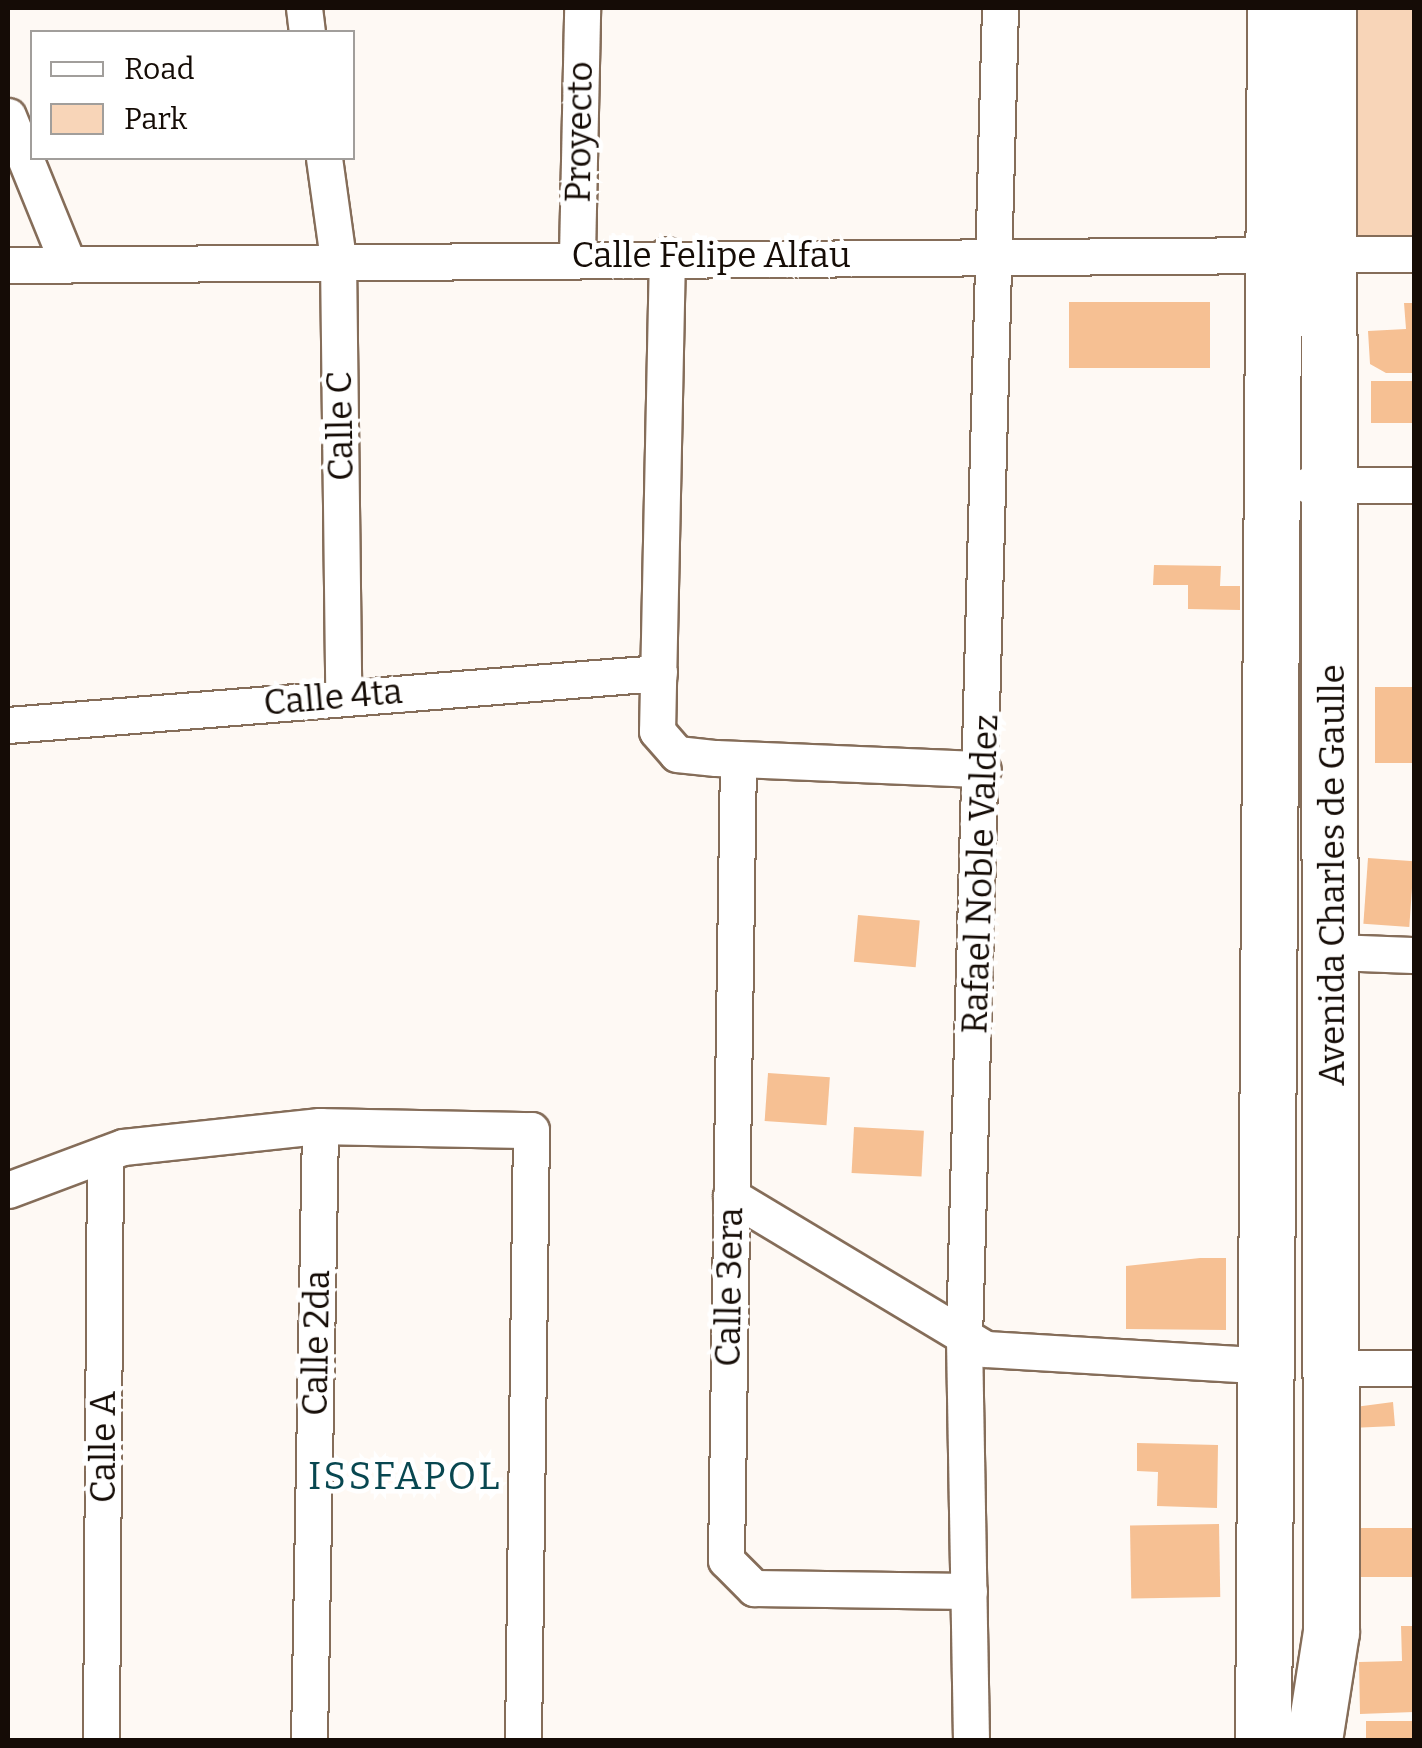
<!DOCTYPE html>
<style>
body{margin:0}
#map{position:relative;width:1422px;height:1748px;overflow:hidden;background:#fef9f4;font-family:Bitter,serif}
div>[style]{position:absolute}
.green>*{inset:0;background:#f8d5b8;transform-origin:0 0}
.building>*{inset:0;background:#f6c093;transform-origin:0 0}
.roads{filter:drop-shadow(2px 0 #856d59) drop-shadow(-2px 0 #856d59) drop-shadow(0 2px #856d59) drop-shadow(0 -2px #856d59)}
.minor>*{height:35px;margin:-17.5px;padding:0 17.5px;transform-origin:17.5px;border-radius:17.5px;background:#fff}
.primary>*{height:55px;margin:-27.5px;padding:0 27.5px;transform-origin:27.5px;border-radius:27.5px;background:#fff}
span{translate:-50% -50%;white-space:nowrap;text-align:center;line-height:1.15;-webkit-text-stroke:9px #fff;paint-order:stroke}
.street-label{font-size:35px;color:#150c06}
.neighbourhood-label{font-size:38px;color:#084750;letter-spacing:2.5px}
.frame{position:absolute;inset:0;border:10px solid #150c06;pointer-events:none}
.legend{position:absolute;left:30px;top:30px;width:325px;height:130px;box-sizing:border-box;background:#fff;border:2px solid #a19e9b;margin:0;padding:12px 18px;list-style:none;font-size:30px;color:#150c06}
.legend li{display:flex;align-items:center;gap:20px;height:50px}
.legend b{width:50px;border:2px solid #a19e9b}
</style>
<div id="map">
<div class="green">
<div style="left:1337px;top:8px;width:77px;height:234px"></div>
</div>
<div class="building">
<div style="left:1069px;top:302px;width:141px;height:66px"></div>
<div style="clip-path:polygon(1404px 303px,1414px 303px,1414px 373px,1386px 373px,1370px 364px,1368px 331px,1406px 329px)"></div>
<div style="left:1414px;top:381px;width:42px;height:43px;rotate:90deg"></div>
<div style="clip-path:polygon(1154px 565px,1221px 566px,1220px 586px,1240px 586px,1240px 610px,1188px 609px,1188px 585px,1153px 585px)"></div>
<div style="left:1375px;top:687px;width:39px;height:76px"></div>
<div style="left:1368px;top:858px;width:46px;height:66px;rotate:4deg"></div>
<div style="left:858px;top:915px;width:62px;height:47px;rotate:5deg"></div>
<div style="left:768px;top:1073px;width:62px;height:48px;rotate:4deg"></div>
<div style="left:854px;top:1127px;width:70px;height:46px;rotate:3deg"></div>
<div style="clip-path:polygon(1200px 1258px,1226px 1258px,1226px 1330px,1126px 1329px,1126px 1266px)"></div>
<div style="clip-path:polygon(1393px 1402px,1395px 1426px,1351px 1428px,1355px 1407px)"></div>
<div style="clip-path:polygon(1137px 1443px,1218px 1445px,1217px 1508px,1157px 1506px,1158px 1472px,1137px 1471px)"></div>
<div style="left:1219px;top:1524px;width:73px;height:89px;rotate:89deg"></div>
<div style="left:1414px;top:1528px;width:49px;height:63px;rotate:90deg"></div>
<div style="clip-path:polygon(1401px 1626px,1414px 1626px,1414px 1712px,1360px 1714px,1359px 1662px,1402px 1661px)"></div>
<div style="left:1414px;top:1721px;width:19px;height:48px;rotate:90deg"></div>
</div>
<div class="roads">
<div class="minor">
<div style="left:304px;top:8px;width:24px;rotate:83deg"></div>
<div style="left:8px;top:116px;width:160px;rotate:67.9deg"></div>
<div style="left:324px;top:158px;width:102px;rotate:82.1deg"></div>
<div style="left:338px;top:259px;width:436px;rotate:89.3deg"></div>
<div style="left:667px;top:255px;width:476px;rotate:91.2deg"></div>
<div style="left:657px;top:731px;width:30px;rotate:49deg"></div>
<div style="left:677px;top:754px;width:39px;rotate:6deg"></div>
<div style="left:716px;top:758px;width:267px;rotate:2.4deg"></div>
<div style="left:577px;top:256px;width:248px;rotate:-88.8deg"></div>
<div style="left:8px;top:265px;width:1406px;rotate:-0.45deg"></div>
<div style="left:1308px;top:485px;width:106px"></div>
<div style="left:8px;top:725px;width:653px;rotate:-4.57deg"></div>
<div style="left:738px;top:759px;width:801px;rotate:90.86deg"></div>
<div style="left:726px;top:1560px;width:40px;rotate:45deg"></div>
<div style="left:754px;top:1588px;width:215px;rotate:0.8deg"></div>
<div style="left:1332px;top:952px;width:82px;rotate:2.1deg"></div>
<div style="left:8px;top:1190px;width:123px;rotate:-20.5deg"></div>
<div style="left:123px;top:1147px;width:198px;rotate:-6.1deg"></div>
<div style="left:320px;top:1126px;width:211px;rotate:1.1deg"></div>
<div style="left:531px;top:1130px;width:610px;rotate:90.75deg"></div>
<div style="left:731px;top:1196px;width:297px;rotate:31deg"></div>
<div style="left:986px;top:1349px;width:286px;rotate:3.4deg"></div>
<div style="left:1333px;top:1368px;width:81px"></div>
<div style="left:101px;top:1740px;width:586px;rotate:-89.61deg"></div>
<div style="left:309px;top:1740px;width:614px;rotate:-88.97deg"></div>
<div style="left:971px;top:1740px;width:402px;rotate:-91deg"></div>
<div style="left:964px;top:1338px;width:1330px;rotate:-88.45deg"></div>
</div>
<div class="primary">
<div style="left:1263px;top:1740px;width:1732px;rotate:-89.6deg"></div>
<div style="left:1314px;top:1740px;width:109px;rotate:-81.1deg"></div>
<div style="left:1331px;top:1632px;width:1624px;rotate:-90.11deg"></div>
</div>
</div>
<div class="street-label">
<span style="left:579px;top:132px;rotate:-89deg">Proyecto</span>
<span style="left:711px;top:255px">Calle Felipe Alfau</span>
<span style="left:340px;top:426px;rotate:-91deg">Calle C</span>
<span style="left:333px;top:697px;rotate:-5deg">Calle 4ta</span>
<span style="left:980px;top:874px;rotate:-88deg">Rafael Noble Valdez</span>
<span style="left:1332px;top:875px;rotate:-90deg">Avenida Charles de Gaulle</span>
<span style="left:729px;top:1287px;rotate:-89deg">Calle 3era</span>
<span style="left:316px;top:1343px;rotate:-89deg">Calle 2da</span>
<span style="left:103px;top:1447px;rotate:-90deg">Calle A</span>
</div>
<div class="neighbourhood-label">
<span style="left:405px;top:1477px">ISSFAPOL</span>
</div>
<div class="frame"></div>
<ul class="legend">
<li><b style="height:12px;background:#fff"></b>Road</li>
<li><b style="height:28px;background:#f8d5b8"></b>Park</li>
</ul>
</div>
